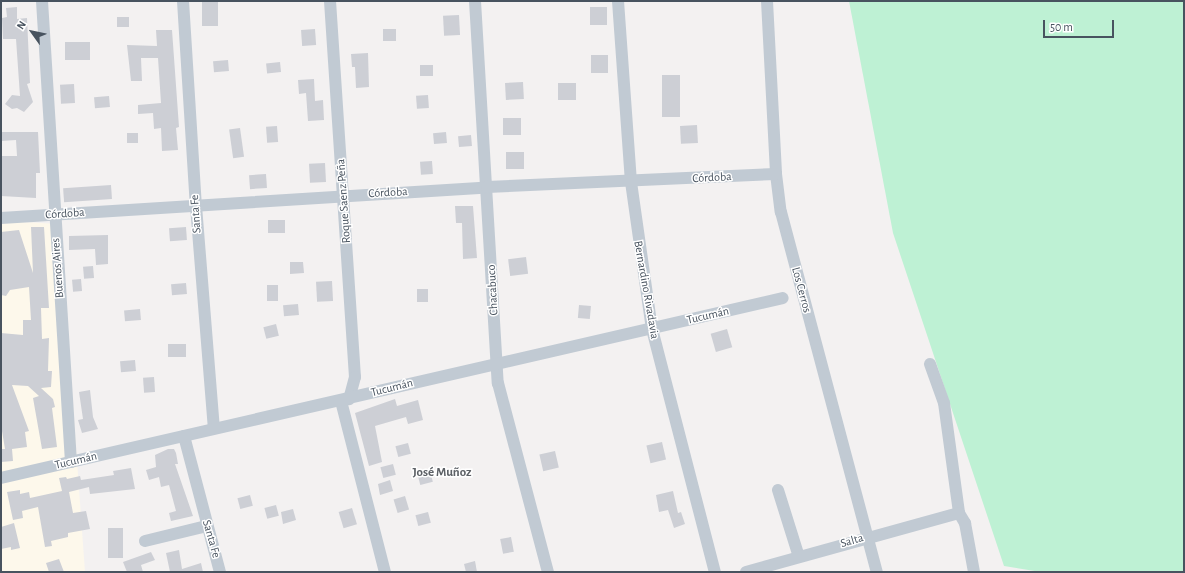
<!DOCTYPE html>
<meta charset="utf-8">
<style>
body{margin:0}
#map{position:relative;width:1185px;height:573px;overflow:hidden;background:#f3f1f1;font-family:"Alegreya Sans",sans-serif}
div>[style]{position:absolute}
.commercial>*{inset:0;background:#fdf8eb}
.green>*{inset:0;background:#bef1d4}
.building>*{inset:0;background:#cdcfd5;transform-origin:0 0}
.minor>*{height:12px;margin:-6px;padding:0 6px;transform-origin:6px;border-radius:6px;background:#c1cad3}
span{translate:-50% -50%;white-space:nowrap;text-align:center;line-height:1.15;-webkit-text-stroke:3px #fff;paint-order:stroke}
.street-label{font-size:12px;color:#48535f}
.neighbourhood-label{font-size:13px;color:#5d6166;font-weight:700}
.frame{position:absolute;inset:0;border:2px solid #48535f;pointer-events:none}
.north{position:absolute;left:12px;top:12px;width:40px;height:40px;-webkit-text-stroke:3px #fff;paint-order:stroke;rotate:303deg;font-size:11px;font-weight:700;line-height:16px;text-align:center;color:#48535f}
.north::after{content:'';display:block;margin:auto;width:14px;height:18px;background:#48535f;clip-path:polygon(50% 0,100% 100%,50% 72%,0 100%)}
.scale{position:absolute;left:1043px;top:20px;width:71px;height:18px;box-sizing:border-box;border:2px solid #48535f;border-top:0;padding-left:5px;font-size:12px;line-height:14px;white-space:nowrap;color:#48535f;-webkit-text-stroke:3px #fff;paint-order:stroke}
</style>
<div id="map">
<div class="commercial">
<div style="clip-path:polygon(1px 221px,60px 224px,85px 572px,1px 572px)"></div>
</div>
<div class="green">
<div style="clip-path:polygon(849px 1px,1184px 1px,1184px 572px,1041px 572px,1004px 566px,893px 233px)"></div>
</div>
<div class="building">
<div style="left:202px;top:1px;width:16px;height:25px"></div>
<div style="clip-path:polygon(17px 7px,17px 19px,27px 18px,30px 83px,27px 84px,33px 102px,24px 112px,17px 108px,12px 109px,5px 104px,12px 95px,20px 96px,16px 39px,3px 39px,2px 18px,7px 17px,6px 8px)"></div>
<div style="left:607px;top:7px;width:18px;height:17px;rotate:90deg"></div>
<div style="left:459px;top:15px;width:20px;height:16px;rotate:87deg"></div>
<div style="left:129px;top:17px;width:10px;height:12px;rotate:90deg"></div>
<div style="left:315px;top:29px;width:16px;height:14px;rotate:86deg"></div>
<div style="left:383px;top:29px;width:13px;height:12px"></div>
<div style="clip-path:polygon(156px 30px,172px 30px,179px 127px,176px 128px,178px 150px,162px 151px,161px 128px,154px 129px,153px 113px,138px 114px,138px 105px,161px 103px,158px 58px,141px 58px,142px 81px,131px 81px,127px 45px,157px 46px)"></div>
<div style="left:90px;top:42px;width:18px;height:25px;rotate:90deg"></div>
<div style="clip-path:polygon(368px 53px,369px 87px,356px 88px,355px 67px,352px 67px,351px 54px)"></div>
<div style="left:591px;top:55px;width:17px;height:18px"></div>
<div style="left:228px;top:60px;width:11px;height:15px;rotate:85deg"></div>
<div style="left:280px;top:62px;width:10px;height:14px;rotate:84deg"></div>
<div style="left:433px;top:65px;width:11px;height:13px;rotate:90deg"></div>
<div style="left:662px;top:75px;width:18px;height:42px"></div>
<div style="clip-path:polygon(314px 79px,315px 101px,323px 100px,324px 120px,308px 121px,306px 93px,299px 94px,298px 80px)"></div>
<div style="left:523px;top:82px;width:17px;height:18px;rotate:87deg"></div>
<div style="left:576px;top:83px;width:17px;height:18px;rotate:90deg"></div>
<div style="left:74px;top:84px;width:19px;height:14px;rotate:87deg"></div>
<div style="left:428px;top:95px;width:13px;height:12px;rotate:86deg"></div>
<div style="left:109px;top:96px;width:11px;height:15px;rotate:85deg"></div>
<div style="left:503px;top:118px;width:18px;height:17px"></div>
<div style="left:697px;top:125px;width:18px;height:17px;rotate:87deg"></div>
<div style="left:277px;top:126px;width:16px;height:11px;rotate:86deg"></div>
<div style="left:240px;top:128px;width:29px;height:11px;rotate:82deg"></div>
<div style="clip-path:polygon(1px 132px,38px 132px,40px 173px,36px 173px,36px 198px,1px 196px,1px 156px,17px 156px,16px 140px,1px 141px)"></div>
<div style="left:446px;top:132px;width:11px;height:13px;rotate:85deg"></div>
<div style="left:127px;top:133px;width:11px;height:10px"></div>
<div style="left:471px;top:135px;width:11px;height:13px;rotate:85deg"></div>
<div style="left:524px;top:152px;width:17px;height:18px;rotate:90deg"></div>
<div style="left:432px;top:161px;width:13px;height:12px;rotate:86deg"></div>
<div style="left:325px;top:163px;width:19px;height:16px;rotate:87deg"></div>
<div style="left:266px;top:174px;width:14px;height:17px;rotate:86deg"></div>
<div style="left:111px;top:185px;width:14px;height:48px;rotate:86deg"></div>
<div style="clip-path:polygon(455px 206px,473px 206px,477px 258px,463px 259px,462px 223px,456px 223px)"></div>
<div style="left:268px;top:220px;width:17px;height:13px"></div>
<div style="clip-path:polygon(31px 227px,44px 227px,49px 308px,41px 308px,42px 339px,49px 338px,48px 371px,52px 371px,51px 387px,41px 388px,53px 399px,55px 407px,52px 408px,57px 447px,42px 449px,33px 398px,39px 396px,28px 386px,12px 385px,29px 431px,25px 432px,27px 447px,12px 449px,13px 461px,1px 462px,1px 449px,5px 449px,1px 425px,1px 333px,23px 335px,23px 320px,31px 320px,29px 287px,10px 290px,6px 296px,1px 295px,1px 232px,19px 230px,33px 273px)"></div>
<div style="left:186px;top:227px;width:13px;height:17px;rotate:86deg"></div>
<div style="clip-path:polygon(108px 235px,108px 264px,96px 265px,95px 249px,69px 250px,69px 236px)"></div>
<div style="left:526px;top:257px;width:17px;height:18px;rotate:83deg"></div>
<div style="clip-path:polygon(290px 262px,303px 262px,304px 273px,290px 274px)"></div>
<div style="left:93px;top:266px;width:12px;height:10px;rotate:85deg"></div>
<div style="left:81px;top:279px;width:12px;height:9px;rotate:85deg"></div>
<div style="left:332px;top:281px;width:20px;height:16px;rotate:87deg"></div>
<div style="left:186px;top:283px;width:11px;height:15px;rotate:85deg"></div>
<div style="left:267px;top:285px;width:11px;height:16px"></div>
<div style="left:417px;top:289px;width:11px;height:13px"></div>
<div style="left:298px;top:304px;width:11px;height:15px;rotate:85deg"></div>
<div style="left:579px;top:305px;width:12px;height:13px;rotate:5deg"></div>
<div style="left:140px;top:309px;width:11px;height:16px;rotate:85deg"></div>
<div style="left:276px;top:324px;width:12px;height:13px;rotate:76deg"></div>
<div style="left:727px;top:329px;width:19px;height:17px;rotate:74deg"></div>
<div style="left:186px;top:344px;width:13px;height:18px;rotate:90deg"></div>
<div style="left:135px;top:360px;width:11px;height:15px;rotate:85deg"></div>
<div style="left:154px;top:377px;width:15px;height:11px;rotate:86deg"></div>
<div style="clip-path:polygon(90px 390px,93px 417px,98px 429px,82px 433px,78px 420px,83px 419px,79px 392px)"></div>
<div style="clip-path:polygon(395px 399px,397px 406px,418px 400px,423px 420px,408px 424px,406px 417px,375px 426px,382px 462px,369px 466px,355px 413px)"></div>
<div style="left:662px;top:442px;width:18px;height:16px;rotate:77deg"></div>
<div style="left:408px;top:443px;width:11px;height:13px;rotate:75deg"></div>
<div style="clip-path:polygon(168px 449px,174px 449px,176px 453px,178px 464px,175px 464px,193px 516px,171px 521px,169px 513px,176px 511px,169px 485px,161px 487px,159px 477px,149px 480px,146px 470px,156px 467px,155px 455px)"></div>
<div style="left:555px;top:451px;width:17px;height:16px;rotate:77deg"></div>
<div style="left:393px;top:464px;width:11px;height:13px;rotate:75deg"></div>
<div style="clip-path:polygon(131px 468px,135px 489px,90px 494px,89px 487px,69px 492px,73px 513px,86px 511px,90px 529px,68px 533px,68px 537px,51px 541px,52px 546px,45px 547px,38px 507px,22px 511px,23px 518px,13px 520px,7px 492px,20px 490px,20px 494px,29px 492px,30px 498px,62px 491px,59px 478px,66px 477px,67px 479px,80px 476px,81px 480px,114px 475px,113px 471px)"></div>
<div style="left:430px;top:471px;width:11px;height:13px;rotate:75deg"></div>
<div style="clip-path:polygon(390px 480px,393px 491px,380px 495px,378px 484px)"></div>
<div style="clip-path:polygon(673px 491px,678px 513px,681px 512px,685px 524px,674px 528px,668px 510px,659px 512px,656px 495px)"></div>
<div style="left:250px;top:495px;width:11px;height:13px;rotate:75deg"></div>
<div style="left:405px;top:496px;width:14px;height:12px;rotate:73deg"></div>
<div style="left:276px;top:505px;width:11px;height:12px;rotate:75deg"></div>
<div style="left:352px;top:508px;width:17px;height:14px;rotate:73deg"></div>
<div style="clip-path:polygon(293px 509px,296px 520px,283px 524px,281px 512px)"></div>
<div style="left:428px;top:512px;width:11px;height:13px;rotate:75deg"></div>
<div style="clip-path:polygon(14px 523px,20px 548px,11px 550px,11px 547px,1px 549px,1px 527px)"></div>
<div style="left:108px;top:528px;width:15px;height:30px"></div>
<div style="left:511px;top:537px;width:15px;height:11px;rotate:79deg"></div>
<div style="clip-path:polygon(179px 550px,182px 569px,201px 563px,203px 572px,170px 572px,166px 553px)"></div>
<div style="clip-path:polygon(151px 552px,155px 560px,141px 565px,143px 572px,127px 572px,123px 562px)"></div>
<div style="clip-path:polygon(59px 559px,64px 572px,49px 572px,46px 563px)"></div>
<div style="clip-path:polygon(475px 561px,477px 572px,466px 572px,464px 564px)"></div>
</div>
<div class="minor">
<div style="left:42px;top:1px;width:462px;rotate:86.4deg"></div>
<div style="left:183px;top:1px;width:205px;rotate:86.4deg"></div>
<div style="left:196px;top:206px;width:223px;rotate:85.4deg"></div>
<div style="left:330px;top:1px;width:377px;rotate:86.2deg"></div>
<div style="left:355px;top:377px;width:23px;rotate:105deg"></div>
<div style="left:475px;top:1px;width:383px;rotate:86.6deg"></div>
<div style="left:498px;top:383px;width:196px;rotate:75.2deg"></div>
<div style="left:618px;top:1px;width:181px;rotate:85.9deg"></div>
<div style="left:631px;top:182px;width:148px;rotate:81.9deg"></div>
<div style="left:652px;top:329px;width:251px;rotate:75.5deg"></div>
<div style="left:767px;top:1px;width:173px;rotate:87deg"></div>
<div style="left:776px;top:174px;width:38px;rotate:83deg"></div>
<div style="left:781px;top:212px;width:373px;rotate:75.1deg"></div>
<div style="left:1px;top:218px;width:487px;rotate:-3.6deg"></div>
<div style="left:487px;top:187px;width:289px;rotate:-2.6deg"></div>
<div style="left:930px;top:364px;width:41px;rotate:70.3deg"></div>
<div style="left:944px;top:403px;width:111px;rotate:82.2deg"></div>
<div style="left:959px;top:513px;width:12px;rotate:59deg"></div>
<div style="left:965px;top:523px;width:50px;rotate:79.6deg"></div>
<div style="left:341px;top:401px;width:177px;rotate:75.6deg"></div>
<div style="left:184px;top:436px;width:141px;rotate:75.2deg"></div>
<div style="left:1px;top:478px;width:802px;rotate:-12.96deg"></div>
<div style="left:778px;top:490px;width:70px;rotate:72.6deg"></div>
<div style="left:145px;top:541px;width:64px;rotate:-13.6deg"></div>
<div style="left:746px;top:572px;width:221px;rotate:-15.5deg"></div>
</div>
<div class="street-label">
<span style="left:712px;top:178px;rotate:-3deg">Córdoba</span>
<span style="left:388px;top:193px;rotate:-3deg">Córdoba</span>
<span style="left:344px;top:201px;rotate:-94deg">Roque Saenz Peña</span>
<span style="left:65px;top:214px;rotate:-4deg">Córdoba</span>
<span style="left:196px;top:214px;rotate:-94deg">Santa Fe</span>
<span style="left:58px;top:268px;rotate:-94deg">Buenos Aires</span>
<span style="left:493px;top:290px;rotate:-93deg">Chacabuco</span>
<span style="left:646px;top:290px;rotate:80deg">Bernardino Rivadavia</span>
<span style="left:801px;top:290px;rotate:75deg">Los Cerros</span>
<span style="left:708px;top:316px;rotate:-13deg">Tucumán</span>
<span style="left:392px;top:388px;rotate:-14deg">Tucumán</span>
<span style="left:76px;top:461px;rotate:-13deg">Tucumán</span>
<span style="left:211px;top:539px;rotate:74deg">Santa Fe</span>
<span style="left:852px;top:541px;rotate:-16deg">Salta</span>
</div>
<div class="neighbourhood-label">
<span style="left:442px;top:473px">José Muñoz</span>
</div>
<div class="frame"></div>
<div class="north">N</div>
<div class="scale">50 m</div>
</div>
